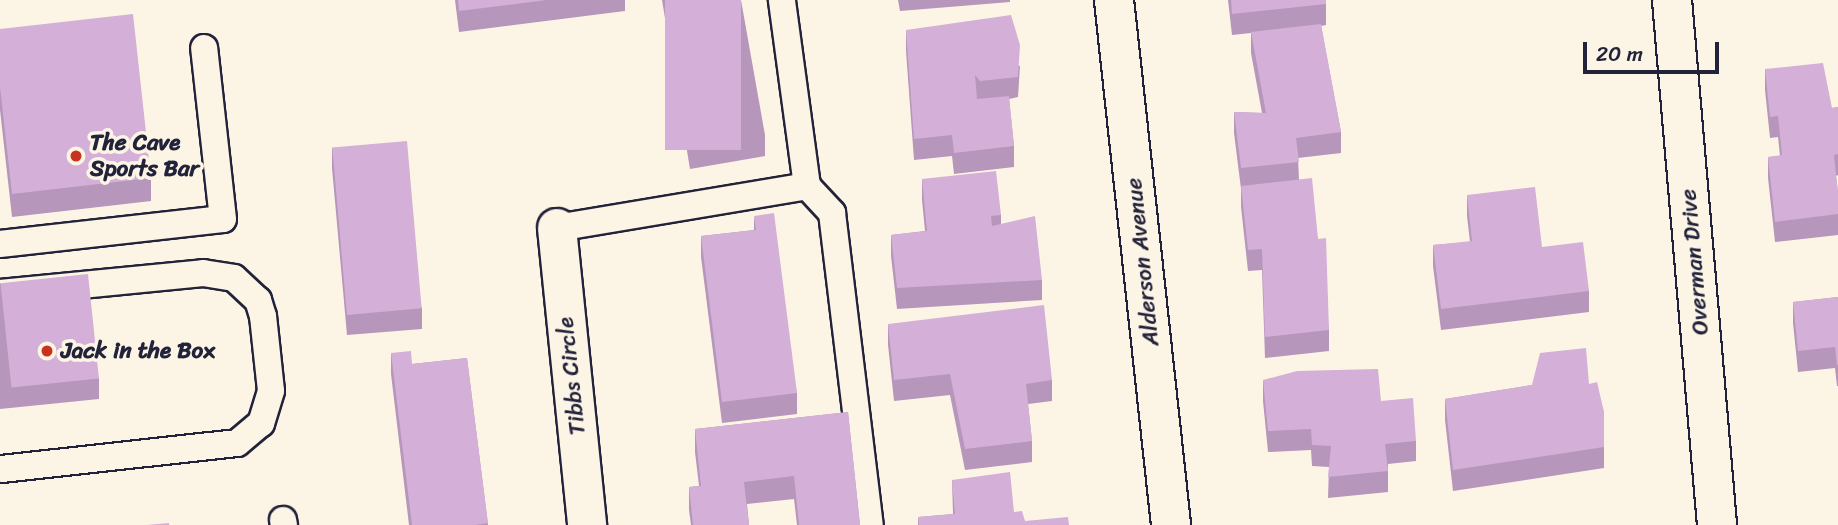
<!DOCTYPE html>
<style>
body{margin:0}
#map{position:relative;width:1838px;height:525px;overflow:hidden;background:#fcf5e5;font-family:Sriracha,sans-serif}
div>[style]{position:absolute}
.roads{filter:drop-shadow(2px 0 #22223b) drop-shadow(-2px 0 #22223b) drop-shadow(0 2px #22223b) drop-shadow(0 -2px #22223b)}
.lane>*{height:26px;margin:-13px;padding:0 13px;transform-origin:13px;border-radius:13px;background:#fcf5e5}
.street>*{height:38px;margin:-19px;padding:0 19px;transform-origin:19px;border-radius:19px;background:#fcf5e5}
.wall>*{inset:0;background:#b696ba}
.building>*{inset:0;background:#d4afd8;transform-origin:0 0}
.dots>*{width:19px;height:19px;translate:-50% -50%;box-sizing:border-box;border:4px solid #fcf5e5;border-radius:50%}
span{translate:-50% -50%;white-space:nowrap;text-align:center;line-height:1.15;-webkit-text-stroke:7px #fcf5e5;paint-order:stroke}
.poi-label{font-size:23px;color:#22223b;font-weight:700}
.left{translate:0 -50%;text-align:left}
.street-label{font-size:23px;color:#22223b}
.scale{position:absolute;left:1583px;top:42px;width:136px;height:32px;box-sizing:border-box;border:4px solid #22223b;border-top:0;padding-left:9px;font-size:21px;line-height:24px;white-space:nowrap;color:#22223b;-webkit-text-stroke:5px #fcf5e5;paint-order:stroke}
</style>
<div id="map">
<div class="roads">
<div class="lane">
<div style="left:807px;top:186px;width:37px;rotate:47deg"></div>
<div style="left:832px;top:213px;width:314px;rotate:83.1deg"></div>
<div style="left:557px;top:228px;width:254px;rotate:-9.5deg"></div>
<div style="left:807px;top:186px;width:188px;rotate:-97.7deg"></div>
<div style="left:0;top:244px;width:224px;rotate:-6.4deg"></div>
<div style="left:223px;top:219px;width:172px;rotate:-96.3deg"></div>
<div style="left:0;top:293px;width:204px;rotate:-5.6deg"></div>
<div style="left:203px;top:273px;width:31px;rotate:9deg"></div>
<div style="left:234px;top:278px;width:33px;rotate:43deg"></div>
<div style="left:258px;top:300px;width:17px;rotate:73deg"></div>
<div style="left:263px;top:316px;width:75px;rotate:83.9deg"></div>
<div style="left:271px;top:391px;width:34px;rotate:107deg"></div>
<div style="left:261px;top:423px;width:31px;rotate:140deg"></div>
<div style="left:237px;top:443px;width:238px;rotate:173.7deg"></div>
<div style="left:283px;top:520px;width:5px;rotate:79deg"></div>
</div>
<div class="street">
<div style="left:1114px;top:0;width:528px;rotate:83.8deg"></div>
<div style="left:1672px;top:0;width:527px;rotate:85.1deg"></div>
<div style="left:557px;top:228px;width:299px;rotate:84.2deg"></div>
</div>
</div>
<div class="wall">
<div style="clip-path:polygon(455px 0,625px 0,625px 11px,459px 32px)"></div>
<div style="clip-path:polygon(662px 0,741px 0,765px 135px,765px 156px,690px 169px)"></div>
<div style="clip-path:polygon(898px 0,1010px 0,1010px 2px,900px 11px)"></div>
<div style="clip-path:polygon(1228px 0,1326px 0,1326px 25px,1321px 26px,1341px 132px,1341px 153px,1298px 158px,1299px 180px,1318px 239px,1329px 330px,1329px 351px,1265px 358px,1262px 270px,1248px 271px,1241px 207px,1241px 189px,1234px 133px,1234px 112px,1262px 113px,1251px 53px,1251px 33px,1232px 35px)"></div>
<div style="clip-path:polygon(0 29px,151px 178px,151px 201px,12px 217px,0 110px)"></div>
<div style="clip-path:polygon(906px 30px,1020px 66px,1018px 97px,1009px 99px,1014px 146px,1014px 167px,954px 174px,952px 156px,914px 160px,906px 51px)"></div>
<div style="clip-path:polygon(1765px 69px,1832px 108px,1838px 107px,1838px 175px,1836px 176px,1838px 193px,1838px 235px,1775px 242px,1768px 178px,1768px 157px,1780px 156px,1778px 137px,1770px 138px,1765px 90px)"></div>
<div style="clip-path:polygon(332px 147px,422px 308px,422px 329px,347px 335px,332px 168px)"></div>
<div style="clip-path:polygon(922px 179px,1001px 215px,1001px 224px,1042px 280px,1042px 300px,897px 309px,891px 256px,891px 235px,925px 231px,922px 200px)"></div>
<div style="clip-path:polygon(1467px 195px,1542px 247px,1589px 291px,1589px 312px,1441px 330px,1433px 266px,1433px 245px,1470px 242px,1467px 216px)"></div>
<div style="clip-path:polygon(754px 216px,797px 393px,797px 414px,722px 423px,701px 257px,701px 236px,754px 230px)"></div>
<div style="clip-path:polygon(0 283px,99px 378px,99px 399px,0 409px)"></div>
<div style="clip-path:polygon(1838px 297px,1838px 386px,1837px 386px,1835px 368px,1798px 372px,1793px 323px,1793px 302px)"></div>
<div style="clip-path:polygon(888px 324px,1052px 380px,1052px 401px,1028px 404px,1032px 441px,1032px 462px,965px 470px,950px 395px,894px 401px,888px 345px)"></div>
<div style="clip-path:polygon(391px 353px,412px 364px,467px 358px,488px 525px,409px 525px,391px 374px)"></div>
<div style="clip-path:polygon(1263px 380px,1381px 401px,1416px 441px,1416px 461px,1388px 464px,1388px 492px,1328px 498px,1329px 467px,1312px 466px,1311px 450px,1268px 452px,1263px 401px)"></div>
<div style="clip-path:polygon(1589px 384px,1604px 412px,1604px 468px,1453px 491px,1445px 420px,1445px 399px,1532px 385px)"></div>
<div style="clip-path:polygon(848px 412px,860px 525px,797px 525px,794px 499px,747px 504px,749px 525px,691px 525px,689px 510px,689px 487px,699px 486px,695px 452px,695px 429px)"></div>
<div style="clip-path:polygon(952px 480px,1014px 512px,1025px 521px,1069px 525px,918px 525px,918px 517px,953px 514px)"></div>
</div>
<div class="building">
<div style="clip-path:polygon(458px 0,547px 0,459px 11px)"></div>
<div style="left:665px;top:0;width:76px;height:150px"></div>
<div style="clip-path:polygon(1231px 0,1326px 0,1326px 4px,1232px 14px)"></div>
<div style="clip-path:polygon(133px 14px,151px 178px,12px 194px,0 87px,0 29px)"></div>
<div style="clip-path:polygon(1011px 15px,1020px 45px,1018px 77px,980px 81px,975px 75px,977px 99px,1009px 96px,1014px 146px,954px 153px,952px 135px,914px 139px,906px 30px)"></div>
<div style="clip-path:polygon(1321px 24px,1341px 132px,1296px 138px,1299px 162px,1241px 168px,1234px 112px,1266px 113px,1251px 32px)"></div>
<div style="clip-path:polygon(1823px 63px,1832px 108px,1838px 107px,1838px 154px,1834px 155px,1838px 193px,1838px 214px,1775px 222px,1768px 157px,1782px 155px,1778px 116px,1770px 117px,1765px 69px)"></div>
<div style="left:407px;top:141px;width:168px;height:75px;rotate:85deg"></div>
<div style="clip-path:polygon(996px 171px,1001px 215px,991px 216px,992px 226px,1035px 216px,1042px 280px,897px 288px,891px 235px,927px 231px,922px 179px)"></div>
<div style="clip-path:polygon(1312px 178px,1318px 239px,1326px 238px,1329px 330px,1265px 337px,1262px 249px,1248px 250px,1241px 186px)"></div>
<div style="clip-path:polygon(1535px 187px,1542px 247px,1583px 242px,1589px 291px,1441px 309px,1433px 245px,1472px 241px,1467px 195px)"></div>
<div style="clip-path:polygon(774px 213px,797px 393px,722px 402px,701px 236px,756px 230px,754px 216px)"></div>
<div style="left:88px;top:274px;width:105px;height:88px;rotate:84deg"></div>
<div style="clip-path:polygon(1838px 297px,1838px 365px,1837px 365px,1835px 347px,1798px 351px,1793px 302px)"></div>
<div style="clip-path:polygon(1044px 305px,1052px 380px,1026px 384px,1032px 441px,965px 449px,950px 374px,894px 380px,888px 324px)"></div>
<div style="clip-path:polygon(1586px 348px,1589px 384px,1597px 382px,1604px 412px,1604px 447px,1453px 470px,1445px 399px,1532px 385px,1540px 353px)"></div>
<div style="clip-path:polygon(411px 351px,412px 364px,467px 358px,488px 523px,475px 525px,412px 525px,391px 353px)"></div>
<div style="clip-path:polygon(1378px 369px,1381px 401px,1413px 398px,1416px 441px,1385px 444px,1388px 471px,1328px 477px,1331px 446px,1312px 445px,1311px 429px,1268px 431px,1263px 380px,1297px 371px)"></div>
<div style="clip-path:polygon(848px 412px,860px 525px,799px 525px,794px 476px,744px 482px,749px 525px,693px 525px,689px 487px,701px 486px,695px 429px)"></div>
<div style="clip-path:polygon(1010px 472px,1014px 512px,1022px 511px,1025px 521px,1068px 517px,1069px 525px,919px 525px,918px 517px,955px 514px,952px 480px)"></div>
<div style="clip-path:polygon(169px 523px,169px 525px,147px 525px)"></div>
</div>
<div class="dots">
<div style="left:76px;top:156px;background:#c8321e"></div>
<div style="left:47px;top:351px;background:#c8321e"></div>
</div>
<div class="poi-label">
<span class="left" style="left:90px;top:156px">The Cave<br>Sports Bar</span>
<span class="left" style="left:61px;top:351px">Jack in the Box</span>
</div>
<div class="street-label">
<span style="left:1143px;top:262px;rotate:-96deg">Alderson Avenue</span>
<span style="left:1695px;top:262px;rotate:-95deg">Overman Drive</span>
<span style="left:572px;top:376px;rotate:-96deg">Tibbs Circle</span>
</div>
<div class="scale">20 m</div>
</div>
